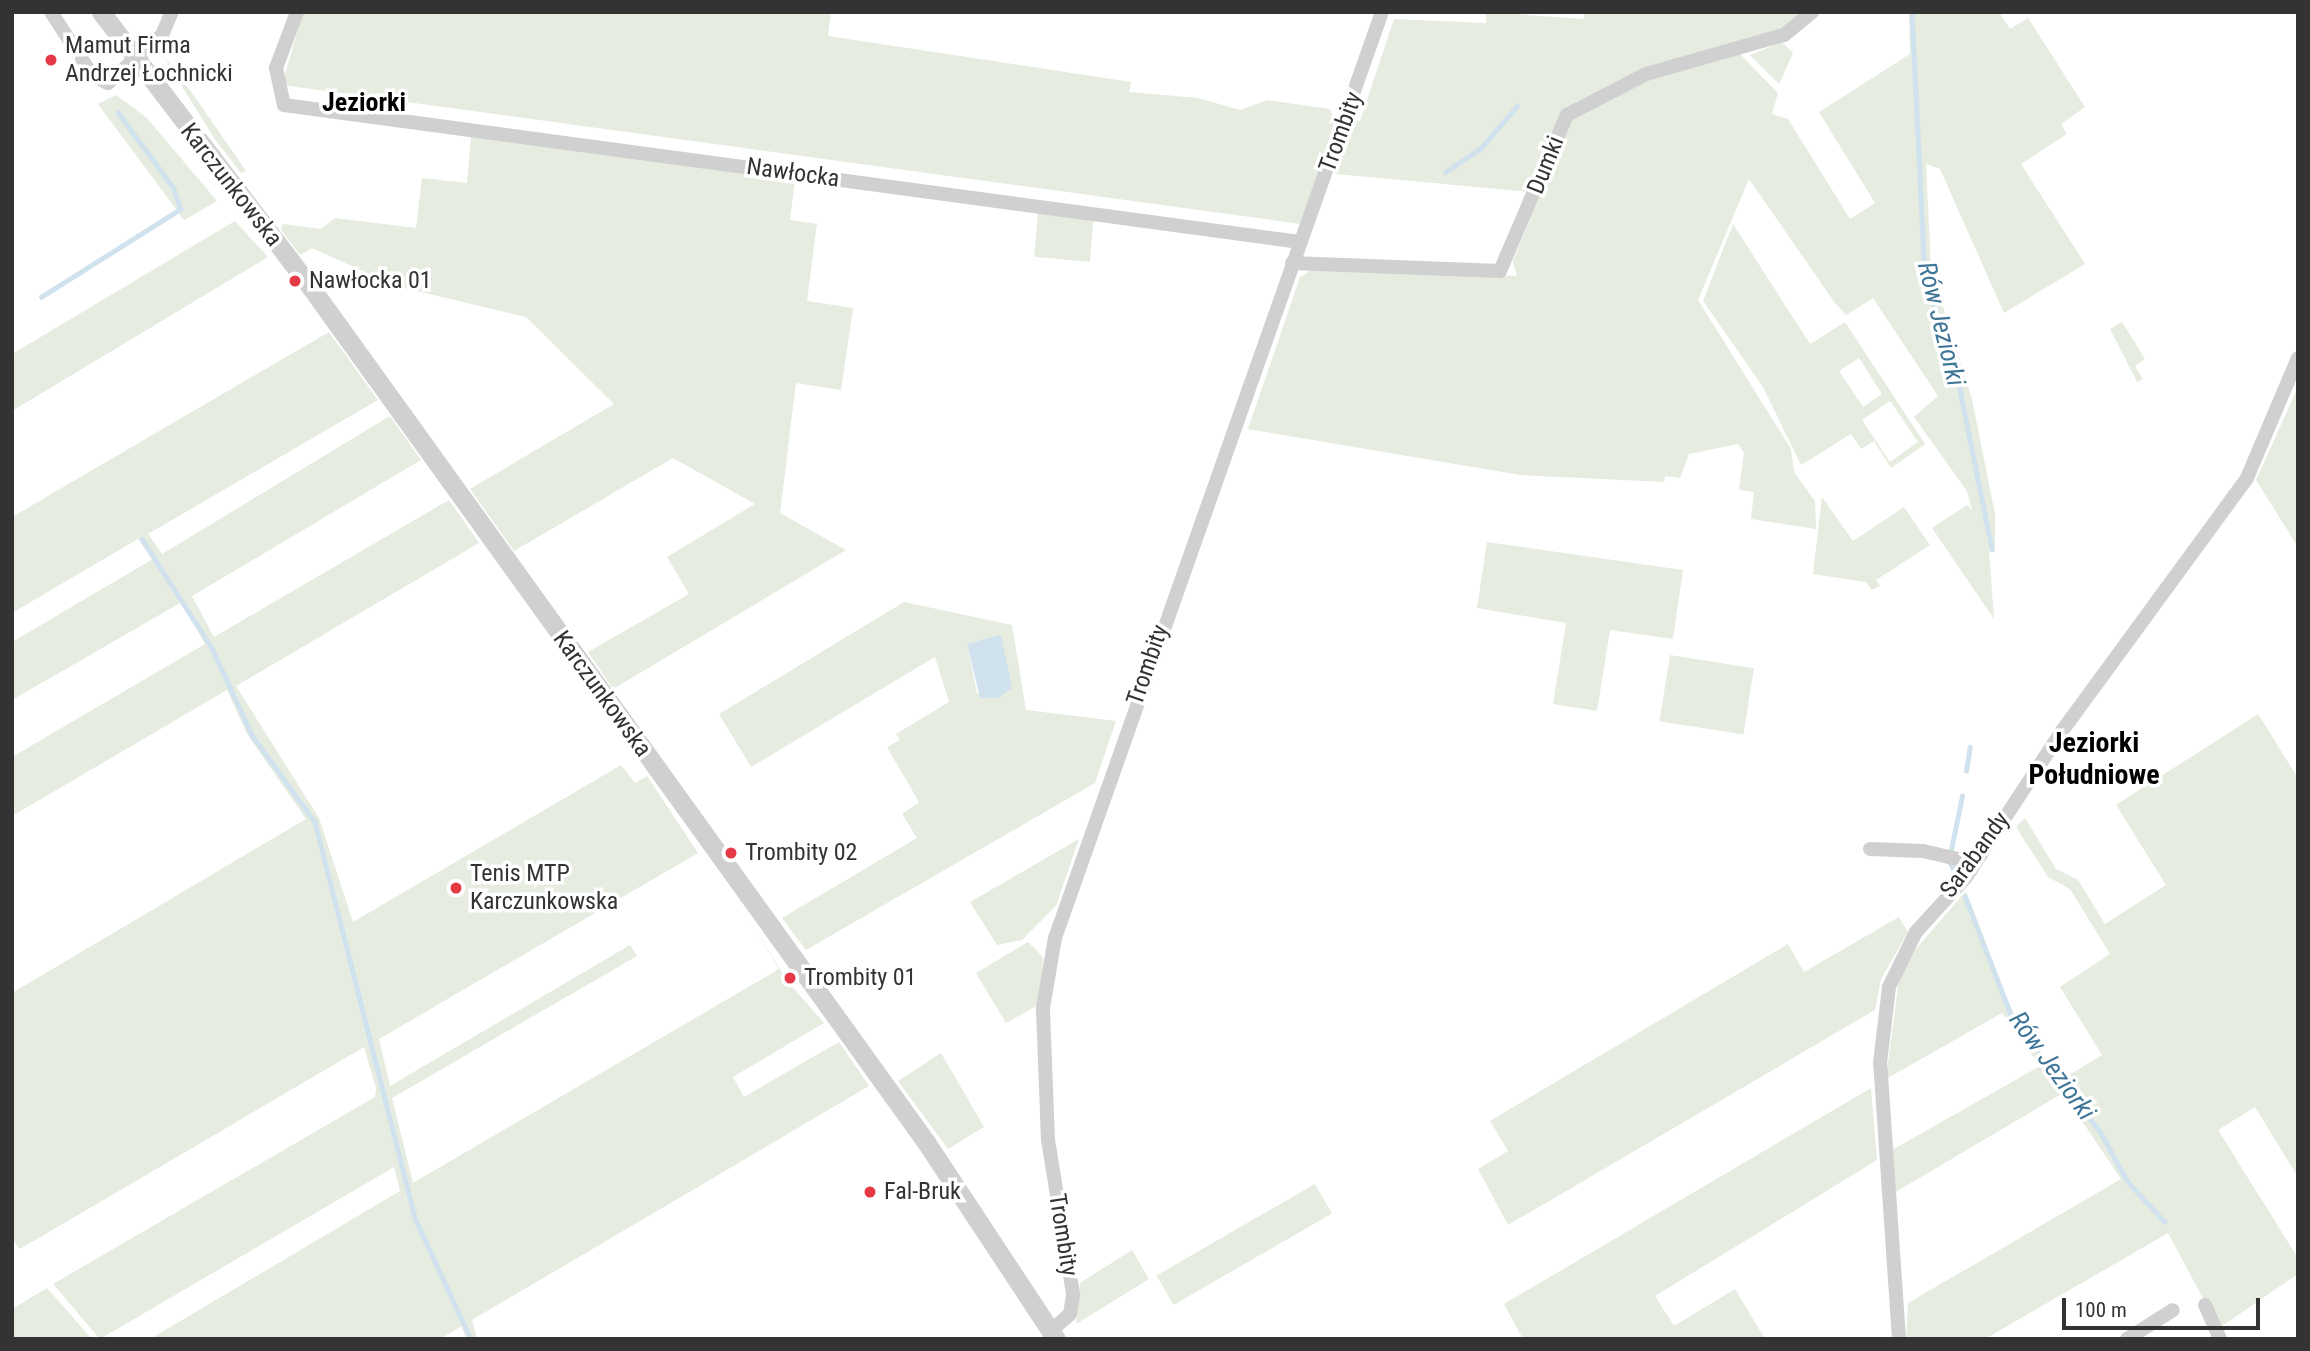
<!DOCTYPE html>
<meta charset="utf-8">
<style>
body{margin:0}
#map{position:relative;width:2310px;height:1351px;overflow:hidden;background:#fff;font-family:"Roboto Condensed",sans-serif}
div>[style]{position:absolute}
.green>*{inset:0;background:#e6ecdf;transform-origin:0 0}
.water>*{inset:0;background:#cfe2ee}
.stream>*{height:4.5px;margin:-2.25px;padding:0 2.25px;transform-origin:2.25px;border-radius:2.25px;background:#cfe2ee}
.minor>*{height:14px;margin:-7px;padding:0 7px;transform-origin:7px;border-radius:7px;background:#d0d0d0}
.tertiary>*{height:19px;margin:-9.5px;padding:0 9.5px;transform-origin:9.5px;border-radius:9.5px;background:#d0d0d0}
.dots>*{width:19px;height:19px;translate:-50% -50%;box-sizing:border-box;border:4px solid #fff;border-radius:50%}
span{translate:-50% -50%;white-space:nowrap;text-align:center;line-height:1.15;-webkit-text-stroke:7px #fff;paint-order:stroke}
.poi-label{font-size:24px;color:#333}
.left{translate:0 -50%;text-align:left}
.street-label{font-size:24px;color:#333}
.neighbourhood-label{font-size:26px;color:#000;font-weight:700}
.water-label{font-size:26px;color:#3f7597;font-style:italic}
.quarter-label{font-size:28px;color:#000;font-weight:700}
.frame{position:absolute;inset:0;border:14px solid #333;pointer-events:none}
.scale{position:absolute;left:2062px;top:1298px;width:198px;height:32px;box-sizing:border-box;border:4px solid #333;border-top:0;padding-left:9px;font-size:21px;line-height:24px;white-space:nowrap;color:#333;-webkit-text-stroke:5px #fff;paint-order:stroke}
</style>
<div id="map">
<div class="green">
<div style="clip-path:polygon(303px 12px,831px 12px,828px 36px,1131px 82px,1129px 92px,1198px 98px,1240px 110px,1267px 100px,1330px 109px,1336px 123px,1301px 224px,282px 85px)"></div>
<div style="clip-path:polygon(1486px 12px,1584px 19px,1585px 12px,1808px 12px,1778px 33px,1576px 102px,1531px 192px,1335px 174px,1352px 120px,1360px 121px,1394px 19px,1486px 23px)"></div>
<div style="clip-path:polygon(1909px 12px,1999px 12px,2010px 29px,2028px 18px,2085px 107px,2061px 124px,2067px 134px,2021px 164px,2085px 264px,2004px 313px,1940px 169px,1926px 164px,1931px 268px,1972px 399px,1995px 514px,1995px 550px,1989px 551px,1994px 619px,1932px 528px,1967px 505px,1972px 510px,1967px 491px,1914px 417px,1938px 396px,1873px 298px,1846px 315px,1835px 303px,1749px 179px,1698px 300px,1791px 449px,1794px 472px,1815px 501px,1816px 529px,1751px 519px,1754px 492px,1739px 490px,1744px 453px,1738px 444px,1689px 454px,1680px 478px,1665px 476px,1664px 482px,1520px 475px,1248px 429px,1300px 277px,1315px 268px,1517px 276px,1513px 261px,1572px 118px,1651px 76px,1740px 54px,1778px 93px,1772px 114px,1788px 119px,1850px 219px,1875px 203px,1819px 112px,1910px 54px)"></div>
<div style="clip-path:polygon(1782px 42px,1793px 53px,1779px 84px,1750px 55px)"></div>
<div style="clip-path:polygon(162px 54px,195px 97px,246px 171px,241px 173px,214px 138px)"></div>
<div style="clip-path:polygon(116px 95px,147px 118px,217px 201px,184px 220px,98px 104px)"></div>
<div style="clip-path:polygon(471px 137px,795px 179px,790px 220px,817px 224px,807px 301px,853px 308px,841px 390px,796px 383px,780px 513px,846px 550px,613px 689px,588px 652px,689px 594px,667px 557px,755px 504px,673px 458px,514px 551px,470px 489px,614px 404px,526px 317px,396px 286px,312px 248px,300px 255px,281px 230px,283px 224px,321px 229px,335px 218px,416px 228px,422px 178px,467px 183px)"></div>
<div style="left:1038px;top:212px;width:56px;height:45px;rotate:5deg"></div>
<div style="clip-path:polygon(235px 221px,268px 257px,12px 411px,12px 354px)"></div>
<div style="clip-path:polygon(evenodd,1733px 224px,1810px 344px,1845px 322px,1925px 444px,1891px 468px,1874px 441px,1861px 449px,1851px 434px,1801px 465px,1763px 387px,1703px 301px,1733px 224px,1859px 358px,1882px 394px,1863px 407px,1839px 371px,1859px 358px,1733px 224px,1890px 401px,1918px 442px,1890px 462px,1862px 420px,1890px 401px)"></div>
<div style="clip-path:polygon(2122px 322px,2145px 359px,2135px 366px,2143px 379px,2137px 382px,2110px 329px)"></div>
<div style="clip-path:polygon(329px 332px,378px 400px,148px 534px,162px 554px,390px 416px,421px 460px,192px 596px,214px 637px,449px 500px,479px 543px,236px 686px,319px 818px,353px 922px,621px 765px,635px 783px,647px 776px,698px 853px,379px 1039px,390px 1086px,630px 945px,637px 956px,392px 1098px,413px 1183px,779px 969px,742px 908px,788px 982px,824px 1023px,733px 1077px,744px 1097px,839px 1042px,869px 1086px,472px 1320px,477px 1339px,466px 1339px,462px 1326px,440px 1339px,150px 1339px,400px 1191px,394px 1167px,100px 1339px,53px 1284px,375px 1097px,376px 1088px,364px 1047px,20px 1249px,12px 1239px,12px 993px,306px 819px,247px 734px,227px 690px,12px 816px,12px 757px,205px 644px,182px 602px,12px 700px,12px 642px,153px 559px,138px 539px,12px 613px,12px 517px)"></div>
<div style="clip-path:polygon(2298px 387px,2298px 547px,2256px 480px)"></div>
<div style="clip-path:polygon(1822px 497px,1853px 541px,1904px 507px,1930px 545px,1876px 580px,1880px 586px,1872px 590px,1866px 582px,1813px 574px)"></div>
<div style="clip-path:polygon(1487px 542px,1683px 570px,1673px 639px,1610px 630px,1597px 711px,1553px 704px,1566px 623px,1477px 608px)"></div>
<div style="clip-path:polygon(evenodd,904px 602px,1012px 625px,1026px 710px,1116px 721px,1095px 783px,806px 950px,782px 918px,917px 838px,902px 814px,919px 802px,887px 747px,900px 740px,896px 734px,949px 702px,935px 657px,751px 767px,719px 714px,904px 602px,967px 644px,998px 698px,977px 693px,967px 644px)"></div>
<div style="left:1670px;top:655px;width:85px;height:67px;rotate:9deg"></div>
<div style="clip-path:polygon(2258px 714px,2298px 778px,2298px 1177px,2255px 1107px,2218px 1130px,2298px 1258px,2298px 1274px,2219px 1328px,2168px 1233px,1985px 1339px,1906px 1339px,1908px 1303px,2121px 1179px,2063px 1093px,1894px 1193px,1892px 1150px,2040px 1066px,2002px 1013px,1886px 1079px,1899px 979px,1908px 958px,1966px 891px,2010px 1007px,2045px 1062px,2061px 1080px,2102px 1055px,2060px 987px,2110px 954px,2070px 889px,2048px 877px,2016px 827px,2025px 818px,2056px 869px,2078px 880px,2105px 924px,2166px 885px,2116px 805px)"></div>
<div style="clip-path:polygon(1079px 839px,1056px 906px,1022px 940px,997px 945px,970px 902px)"></div>
<div style="clip-path:polygon(1899px 917px,1908px 932px,1881px 979px,1875px 1010px,1508px 1225px,1478px 1169px,1508px 1151px,1490px 1121px,1788px 944px,1804px 972px)"></div>
<div style="clip-path:polygon(1028px 942px,1043px 957px,1040px 1004px,1006px 1023px,976px 973px)"></div>
<div style="clip-path:polygon(941px 1053px,984px 1127px,948px 1149px,898px 1081px)"></div>
<div style="clip-path:polygon(1871px 1088px,1877px 1160px,1655px 1296px,1674px 1326px,1735px 1289px,1765px 1339px,1523px 1339px,1504px 1304px)"></div>
<div style="left:1315px;top:1184px;width:34px;height:183px;rotate:60deg"></div>
<div style="clip-path:polygon(1132px 1250px,1149px 1279px,1076px 1324px,1080px 1283px)"></div>
<div style="clip-path:polygon(47px 1288px,63px 1306px,92px 1339px,12px 1339px,12px 1309px)"></div>
</div>
<div class="water">
<div style="clip-path:polygon(1001px 635px,1012px 688px,998px 698px,980px 698px,967px 644px)"></div>
</div>
<div class="stream">
<div style="left:1912px;top:12px;width:268px;rotate:87.2deg"></div>
<div style="left:1925px;top:280px;width:85px;rotate:70.1deg"></div>
<div style="left:1954px;top:360px;width:193px;rotate:78.6deg"></div>
<div style="left:1445px;top:172px;width:43px;rotate:-33.7deg"></div>
<div style="left:1481px;top:148px;width:55px;rotate:-49.4deg"></div>
<div style="left:41px;top:297px;width:165px;rotate:-32.3deg"></div>
<div style="left:180px;top:209px;width:22px;rotate:-108deg"></div>
<div style="left:173px;top:188px;width:93px;rotate:-126.3deg"></div>
<div style="left:142px;top:539px;width:130px;rotate:57.3deg"></div>
<div style="left:212px;top:648px;width:96px;rotate:65.3deg"></div>
<div style="left:252px;top:735px;width:107px;rotate:54.1deg"></div>
<div style="left:315px;top:822px;width:408px;rotate:75.8deg"></div>
<div style="left:415px;top:1218px;width:133px;rotate:65.2deg"></div>
<div style="left:1966px;top:771px;width:24px;rotate:-81deg"></div>
<div style="left:1951px;top:850px;width:55px;rotate:-78.5deg"></div>
<div style="left:1950px;top:862px;width:13px;rotate:63deg"></div>
<div style="left:1965px;top:896px;width:130px;rotate:68.8deg"></div>
<div style="left:2012px;top:1017px;width:146px;rotate:52.5deg"></div>
<div style="left:2101px;top:1133px;width:56px;rotate:61.1deg"></div>
<div style="left:2128px;top:1182px;width:54px;rotate:47.2deg"></div>
</div>
<div class="minor">
<div style="left:51px;top:12px;width:75px;rotate:56.9deg"></div>
<div style="left:92px;top:75px;width:18px;rotate:27deg"></div>
<div style="left:108px;top:83px;width:72px;rotate:-41.6deg"></div>
<div style="left:162px;top:35px;width:25px;rotate:-67deg"></div>
<div style="left:297px;top:12px;width:60px;rotate:110.6deg"></div>
<div style="left:276px;top:68px;width:38px;rotate:78deg"></div>
<div style="left:284px;top:105px;width:1025px;rotate:7.68deg"></div>
<div style="left:1292px;top:263px;width:208px;rotate:2.2deg"></div>
<div style="left:1500px;top:271px;width:170px;rotate:-66.8deg"></div>
<div style="left:1567px;top:115px;width:89px;rotate:-27.4deg"></div>
<div style="left:1646px;top:74px;width:143px;rotate:-15.8deg"></div>
<div style="left:1784px;top:35px;width:36px;rotate:-39deg"></div>
<div style="left:1870px;top:849px;width:53px;rotate:2.2deg"></div>
<div style="left:1923px;top:851px;width:36px;rotate:13deg"></div>
<div style="left:1958px;top:859px;width:17px;rotate:40deg"></div>
<div style="left:2205px;top:1305px;width:37px;rotate:66deg"></div>
<div style="left:1051px;top:1331px;width:25px;rotate:-42deg"></div>
<div style="left:1070px;top:1314px;width:20px;rotate:-81deg"></div>
<div style="left:1073px;top:1294px;width:156px;rotate:-99.2deg"></div>
<div style="left:1048px;top:1140px;width:132px;rotate:-92.2deg"></div>
<div style="left:1043px;top:1008px;width:71px;rotate:-80.3deg"></div>
<div style="left:1055px;top:938px;width:982px;rotate:-70.55deg"></div>
<div style="left:1899px;top:1339px;width:277px;rotate:-93.9deg"></div>
<div style="left:1880px;top:1063px;width:77px;rotate:-83.2deg"></div>
<div style="left:1889px;top:987px;width:61px;rotate:-63.9deg"></div>
<div style="left:1916px;top:932px;width:74px;rotate:-47.7deg"></div>
<div style="left:1966px;top:877px;width:175px;rotate:-56.7deg"></div>
<div style="left:2062px;top:731px;width:313px;rotate:-53.8deg"></div>
<div style="left:2247px;top:478px;width:130px;rotate:-67deg"></div>
<div style="left:2127px;top:1339px;width:54px;rotate:-32.2deg"></div>
</div>
<div class="tertiary">
<div style="left:101px;top:12px;width:335px;rotate:52.7deg"></div>
<div style="left:304px;top:278px;width:1065px;rotate:54.25deg"></div>
<div style="left:926px;top:1142px;width:236px;rotate:56.6deg"></div>
</div>
<div class="dots">
<div style="left:51px;top:60px;background:#e63946"></div>
<div style="left:295px;top:281px;background:#e63946"></div>
<div style="left:731px;top:853px;background:#e63946"></div>
<div style="left:456px;top:888px;background:#e63946"></div>
<div style="left:790px;top:978px;background:#e63946"></div>
<div style="left:870px;top:1192px;background:#e63946"></div>
</div>
<div class="poi-label">
<span class="left" style="left:65px;top:60px">Mamut Firma<br>Andrzej Łochnicki</span>
<span class="left" style="left:309px;top:281px">Nawłocka 01</span>
<span class="left" style="left:745px;top:853px">Trombity 02</span>
<span class="left" style="left:470px;top:888px">Tenis MTP<br>Karczunkowska</span>
<span class="left" style="left:804px;top:978px">Trombity 01</span>
<span class="left" style="left:884px;top:1192px">Fal-Bruk</span>
</div>
<div class="street-label">
<span style="left:1341px;top:132px;rotate:-70deg">Trombity</span>
<span style="left:1546px;top:165px;rotate:-68deg">Dumki</span>
<span style="left:793px;top:173px;rotate:8deg">Nawłocka</span>
<span style="left:231px;top:185px;rotate:52deg">Karczunkowska</span>
<span style="left:1148px;top:665px;rotate:-71deg">Trombity</span>
<span style="left:602px;top:694px;rotate:54deg">Karczunkowska</span>
<span style="left:1975px;top:855px;rotate:-54deg">Sarabandy</span>
<span style="left:1063px;top:1235px;rotate:81deg">Trombity</span>
</div>
<div class="neighbourhood-label">
<span style="left:364px;top:103px">Jeziorki</span>
</div>
<div class="water-label">
<span style="left:1941px;top:324px;rotate:76deg">Rów Jeziorki</span>
<span style="left:2052px;top:1066px;rotate:54deg">Rów Jeziorki</span>
</div>
<div class="quarter-label">
<span style="left:2094px;top:759px">Jeziorki<br>Południowe</span>
</div>
<div class="frame"></div>
<div class="scale">100 m</div>
</div>
